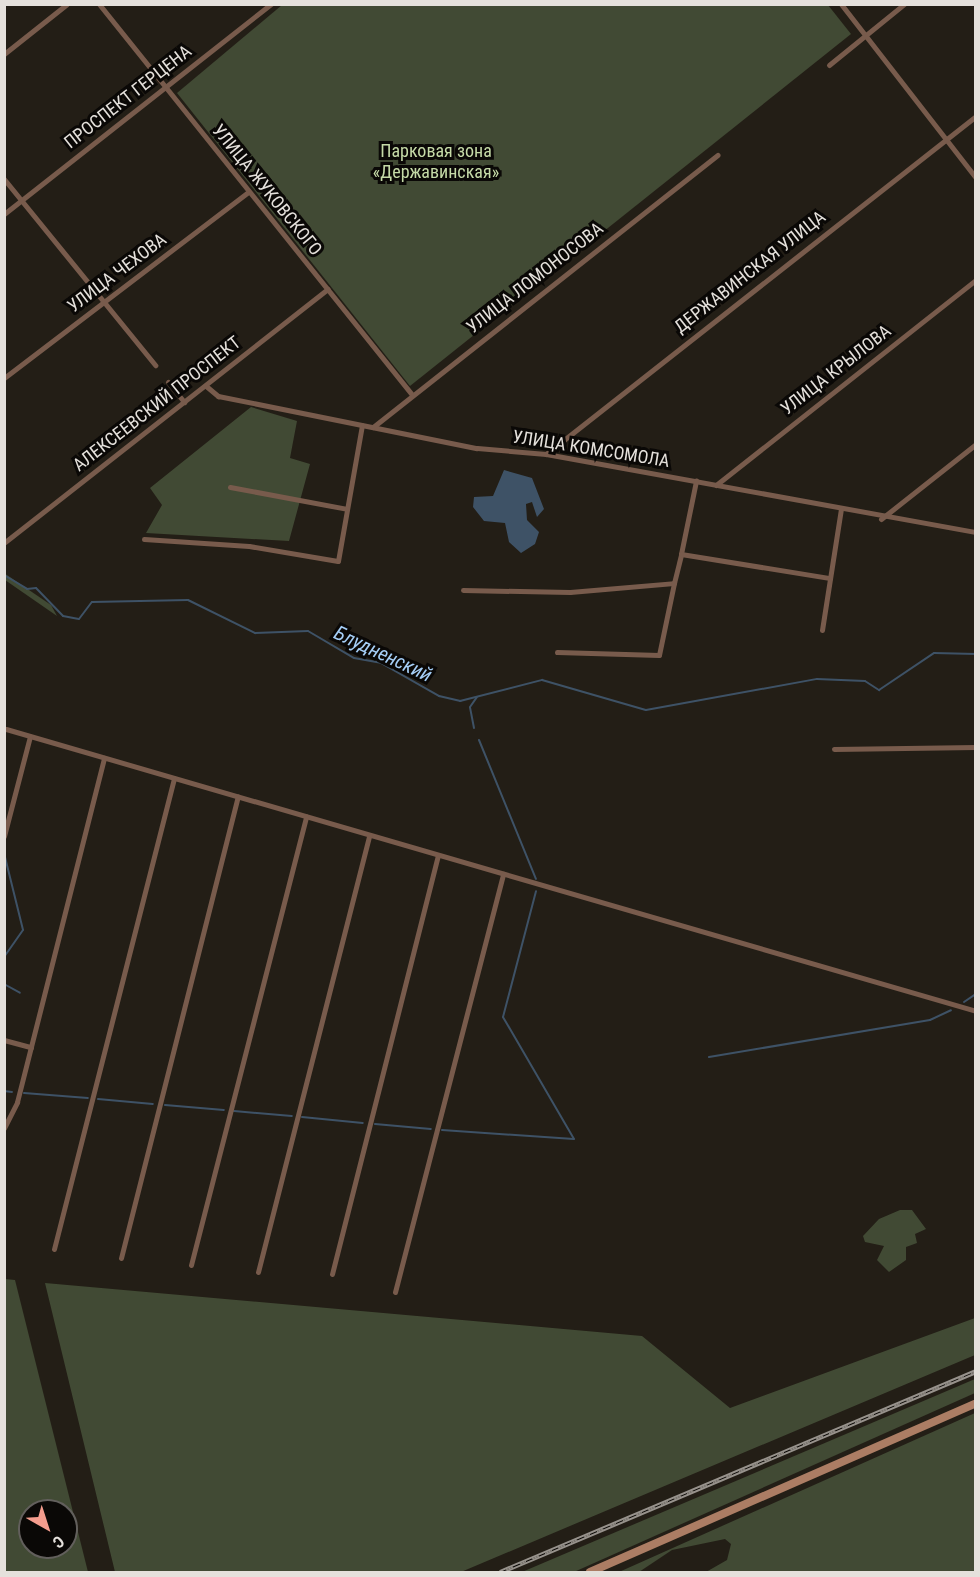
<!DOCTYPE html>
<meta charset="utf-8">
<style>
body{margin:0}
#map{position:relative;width:980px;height:1577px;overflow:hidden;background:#231e16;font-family:"Roboto Condensed",sans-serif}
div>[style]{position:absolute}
.green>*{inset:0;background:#414a34}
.water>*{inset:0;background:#3e5266}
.stream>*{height:2px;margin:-1px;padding:0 1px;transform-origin:1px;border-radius:1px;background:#3e5266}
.street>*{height:5px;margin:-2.5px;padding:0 2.5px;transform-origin:2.5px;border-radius:2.5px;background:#785b4c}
.secondary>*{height:8px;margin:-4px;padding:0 4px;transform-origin:4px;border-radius:4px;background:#ac7d64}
.rail>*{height:4.5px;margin-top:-2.25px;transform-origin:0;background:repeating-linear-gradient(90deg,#0a0806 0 7px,#97928c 0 14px);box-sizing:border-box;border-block:2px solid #97928c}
span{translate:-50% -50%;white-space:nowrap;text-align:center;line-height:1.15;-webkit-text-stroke:6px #0a0806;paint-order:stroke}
.street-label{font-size:18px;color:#e5e1dc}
.park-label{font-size:18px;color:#c5daa7}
.water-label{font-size:20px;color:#a5cef6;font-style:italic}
.frame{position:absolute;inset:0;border:6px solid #e5e1dc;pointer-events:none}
.north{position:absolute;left:18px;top:1499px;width:60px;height:60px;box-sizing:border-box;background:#0a0806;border:2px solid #625f5c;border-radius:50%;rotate:141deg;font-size:16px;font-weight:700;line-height:24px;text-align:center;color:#e5e1dc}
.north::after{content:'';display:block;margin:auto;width:21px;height:27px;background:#f59d8e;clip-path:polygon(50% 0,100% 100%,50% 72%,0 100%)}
</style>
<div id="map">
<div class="green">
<div style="clip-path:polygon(282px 5px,828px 5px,851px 34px,410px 386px,177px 93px)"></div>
<div style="clip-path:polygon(251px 407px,297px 421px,290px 458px,310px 464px,289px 541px,146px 533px,162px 505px,150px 488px)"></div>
<div style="clip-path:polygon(4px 573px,51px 605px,57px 616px,5px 580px)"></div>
<div style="clip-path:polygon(900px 1210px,912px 1210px,926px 1229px,915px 1234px,917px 1243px,906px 1247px,906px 1260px,889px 1272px,877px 1260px,884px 1246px,865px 1242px,863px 1236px,879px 1219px)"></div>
<div style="clip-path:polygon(evenodd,5px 1279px,15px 1280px,88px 1572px,5px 1572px,5px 1279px,30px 1511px,66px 1511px,66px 1547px,30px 1547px,30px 1511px)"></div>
<div style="clip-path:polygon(45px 1283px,642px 1336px,730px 1408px,975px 1318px,975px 1355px,461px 1572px,115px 1572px)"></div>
<div style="clip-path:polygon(975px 1379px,975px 1393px,574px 1572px,522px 1572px)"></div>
<div style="clip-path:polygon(975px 1413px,975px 1572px,706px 1572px,727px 1560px,731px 1544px,725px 1539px,672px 1550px,639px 1572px,619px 1572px)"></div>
</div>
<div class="water">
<div style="clip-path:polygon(504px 470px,532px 478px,544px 509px,537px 517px,532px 502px,526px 504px,527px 520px,539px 532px,535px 544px,521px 553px,509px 542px,505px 523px,484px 521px,473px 507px,474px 497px,493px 496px)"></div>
</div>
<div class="stream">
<div style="left:4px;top:575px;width:27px;rotate:31deg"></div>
<div style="left:27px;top:589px;width:9px;rotate:-6deg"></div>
<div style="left:36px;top:588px;width:39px;rotate:46deg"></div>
<div style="left:63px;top:616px;width:16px;rotate:11deg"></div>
<div style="left:79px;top:619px;width:21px;rotate:-53deg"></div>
<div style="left:92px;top:602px;width:96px;rotate:-1.2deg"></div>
<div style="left:188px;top:600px;width:75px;rotate:26.2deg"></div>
<div style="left:255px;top:633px;width:53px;rotate:-2.2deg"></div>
<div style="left:308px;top:631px;width:53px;rotate:30.4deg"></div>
<div style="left:354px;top:658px;width:27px;rotate:10deg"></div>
<div style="left:381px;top:663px;width:67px;rotate:29.6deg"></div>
<div style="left:439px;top:696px;width:22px;rotate:13deg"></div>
<div style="left:460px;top:701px;width:85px;rotate:-14.4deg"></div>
<div style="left:542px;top:680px;width:108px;rotate:16.1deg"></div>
<div style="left:646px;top:710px;width:174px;rotate:-10.3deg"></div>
<div style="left:817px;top:679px;width:48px;rotate:2.4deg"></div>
<div style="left:865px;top:681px;width:17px;rotate:33deg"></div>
<div style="left:879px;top:690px;width:66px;rotate:-33.9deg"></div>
<div style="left:934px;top:653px;width:42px;rotate:1.4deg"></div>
<div style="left:474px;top:728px;width:21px;rotate:-101deg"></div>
<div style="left:470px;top:707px;width:12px;rotate:-55deg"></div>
<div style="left:479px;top:740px;width:150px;rotate:67.7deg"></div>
<div style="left:4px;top:853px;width:79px;rotate:76.1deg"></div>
<div style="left:23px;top:930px;width:33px;rotate:125deg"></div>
<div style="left:4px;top:984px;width:18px;rotate:29deg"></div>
<div style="left:964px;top:1002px;width:14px;rotate:-34deg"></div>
<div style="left:709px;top:1057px;width:224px;rotate:-9.5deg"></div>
<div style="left:930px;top:1020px;width:23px;rotate:-25deg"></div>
<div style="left:4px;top:1091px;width:8px;rotate:7deg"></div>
<div style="left:24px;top:1093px;width:64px;rotate:4.5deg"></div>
<div style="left:98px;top:1099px;width:55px;rotate:5.2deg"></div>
<div style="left:165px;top:1105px;width:59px;rotate:4.8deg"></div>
<div style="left:234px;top:1111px;width:58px;rotate:4.9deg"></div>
<div style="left:302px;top:1117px;width:61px;rotate:5.6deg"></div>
<div style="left:375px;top:1124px;width:56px;rotate:5.1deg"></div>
<div style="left:442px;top:1130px;width:132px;rotate:3.9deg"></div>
<div style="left:574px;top:1139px;width:141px;rotate:-120.2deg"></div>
<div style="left:503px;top:1017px;width:130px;rotate:-75.3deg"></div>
</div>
<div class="street">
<div style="left:99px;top:4px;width:499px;rotate:51.3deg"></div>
<div style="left:841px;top:4px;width:220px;rotate:52.2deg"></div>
<div style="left:4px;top:54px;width:80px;rotate:-38.4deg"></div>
<div style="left:829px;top:65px;width:97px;rotate:-39.1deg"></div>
<div style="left:4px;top:179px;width:240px;rotate:50.9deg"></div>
<div style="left:4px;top:214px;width:340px;rotate:-38.2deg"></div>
<div style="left:4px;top:378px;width:307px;rotate:-37.3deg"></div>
<div style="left:168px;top:382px;width:26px;rotate:51deg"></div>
<div style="left:206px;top:386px;width:16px;rotate:40deg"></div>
<div style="left:218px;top:396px;width:264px;rotate:11.4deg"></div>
<div style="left:477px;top:448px;width:69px;rotate:5deg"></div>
<div style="left:546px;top:454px;width:437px;rotate:10.3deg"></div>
<div style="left:373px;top:427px;width:439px;rotate:-38.3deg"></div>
<div style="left:546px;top:454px;width:547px;rotate:-38.17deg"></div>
<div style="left:716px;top:485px;width:331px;rotate:-38.3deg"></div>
<div style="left:230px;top:487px;width:119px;rotate:10.6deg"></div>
<div style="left:881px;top:519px;width:121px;rotate:-38.3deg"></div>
<div style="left:144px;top:539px;width:105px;rotate:3.8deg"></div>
<div style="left:249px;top:546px;width:90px;rotate:9.6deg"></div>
<div style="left:338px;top:561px;width:138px;rotate:-80deg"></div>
<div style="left:5px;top:542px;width:410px;rotate:-38.1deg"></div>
<div style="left:681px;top:554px;width:75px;rotate:-78.4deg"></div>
<div style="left:463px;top:590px;width:107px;rotate:1.1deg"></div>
<div style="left:570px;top:592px;width:104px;rotate:-4.9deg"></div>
<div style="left:674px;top:583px;width:30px;rotate:-76deg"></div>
<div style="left:681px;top:554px;width:151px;rotate:9.2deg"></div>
<div style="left:822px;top:630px;width:122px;rotate:-81.1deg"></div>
<div style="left:557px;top:652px;width:102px;rotate:1.7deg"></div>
<div style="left:659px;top:655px;width:74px;rotate:-78.2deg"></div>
<div style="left:6px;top:729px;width:1010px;rotate:16.21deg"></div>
<div style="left:834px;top:749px;width:142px;rotate:-0.8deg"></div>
<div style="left:4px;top:836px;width:103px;rotate:-75.4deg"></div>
<div style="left:4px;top:1040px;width:28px;rotate:15deg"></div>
<div style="left:4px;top:1128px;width:29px;rotate:-63deg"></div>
<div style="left:17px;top:1102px;width:355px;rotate:-75.8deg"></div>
<div style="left:54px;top:1249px;width:486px;rotate:-75.7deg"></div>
<div style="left:121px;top:1258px;width:476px;rotate:-75.8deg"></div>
<div style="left:191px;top:1265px;width:463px;rotate:-75.6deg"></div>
<div style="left:258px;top:1272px;width:451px;rotate:-75.7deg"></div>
<div style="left:332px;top:1274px;width:432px;rotate:-75.8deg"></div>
<div style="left:395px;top:1292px;width:432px;rotate:-75.5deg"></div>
</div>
<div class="secondary">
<div style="left:590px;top:1572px;width:421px;rotate:-23.6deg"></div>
</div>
<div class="rail">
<div style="left:500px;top:1572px;width:517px;rotate:-22.89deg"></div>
</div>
<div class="street-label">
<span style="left:128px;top:97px;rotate:-38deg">ПРОСПЕКТ ГЕРЦЕНА</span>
<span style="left:267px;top:190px;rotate:51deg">УЛИЦА ЖУКОВСКОГО</span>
<span style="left:750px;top:272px;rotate:-38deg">ДЕРЖАВИНСКАЯ УЛИЦА</span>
<span style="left:117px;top:273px;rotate:-37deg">УЛИЦА ЧЕХОВА</span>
<span style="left:535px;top:278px;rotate:-38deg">УЛИЦА ЛОМОНОСОВА</span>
<span style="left:836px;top:370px;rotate:-38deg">УЛИЦА КРЫЛОВА</span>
<span style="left:157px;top:404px;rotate:-38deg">АЛЕКСЕЕВСКИЙ ПРОСПЕКТ</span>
<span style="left:591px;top:449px;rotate:9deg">УЛИЦА КОМСОМОЛА</span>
</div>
<div class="park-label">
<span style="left:436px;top:162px">Парковая зона<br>«Державинская»</span>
</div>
<div class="water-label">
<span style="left:383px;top:654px;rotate:25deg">Блудненский</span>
</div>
<div class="frame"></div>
<div class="north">С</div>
</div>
